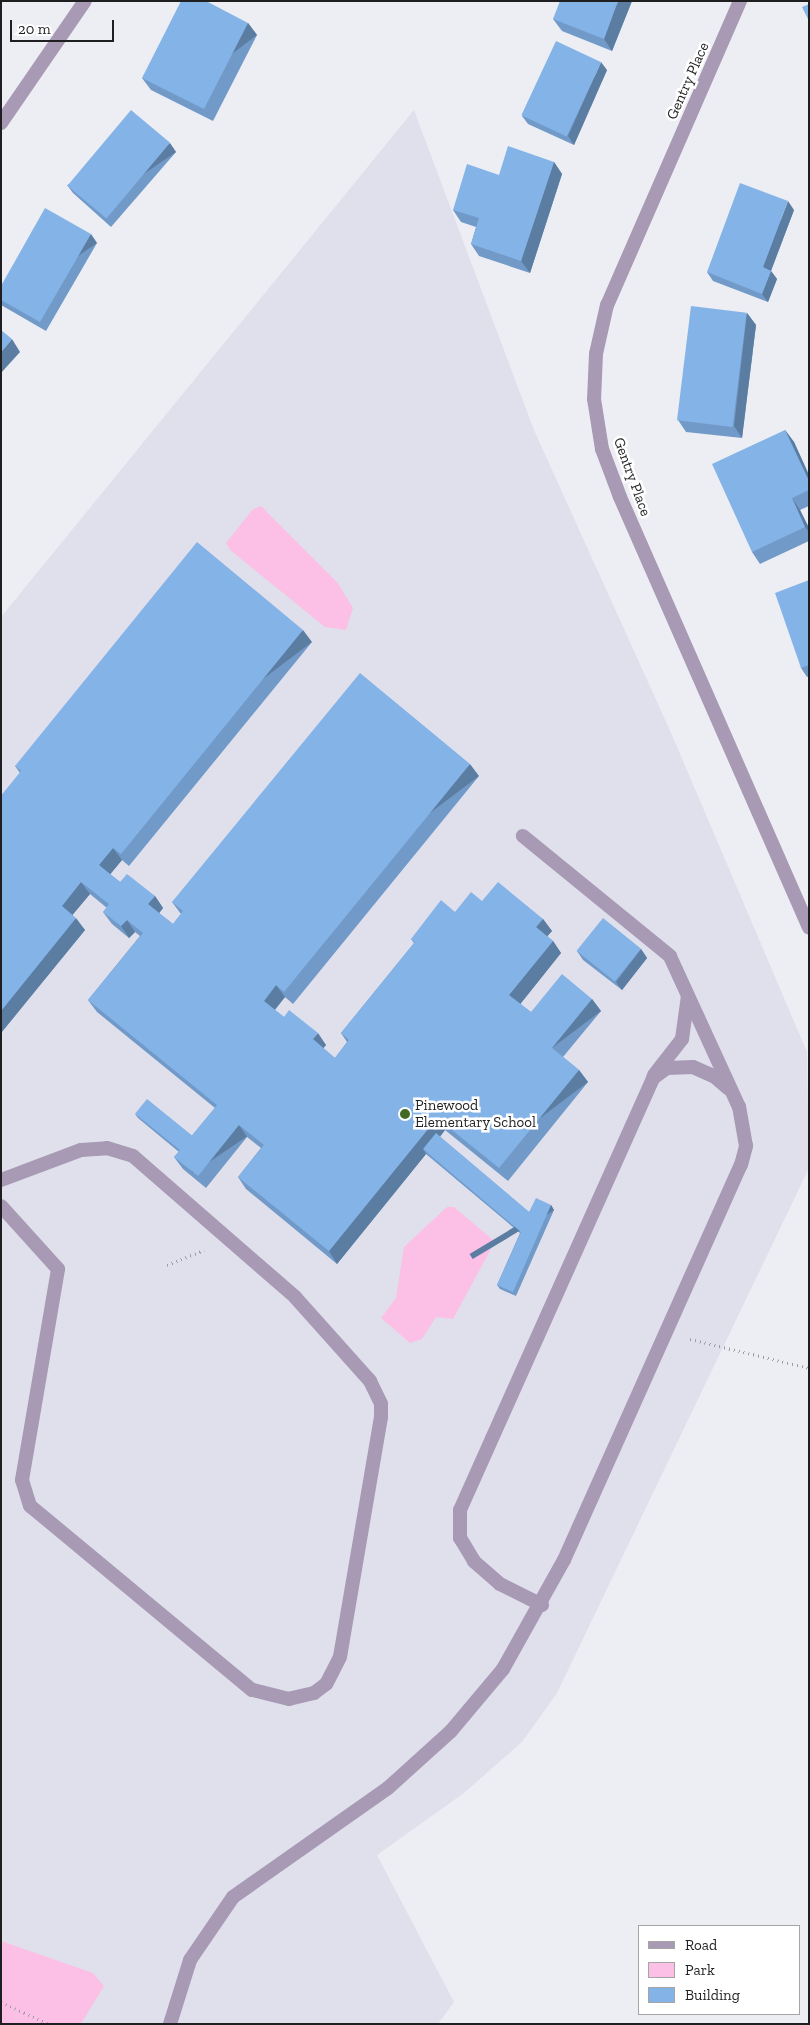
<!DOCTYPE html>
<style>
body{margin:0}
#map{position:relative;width:810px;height:2025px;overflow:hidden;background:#edeef3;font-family:"Zilla Slab",serif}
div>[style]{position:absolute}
.built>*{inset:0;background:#dfe0ec}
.green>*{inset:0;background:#fcbfe6}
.path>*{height:3px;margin-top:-1.5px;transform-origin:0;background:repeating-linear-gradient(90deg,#9b9ca0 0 1px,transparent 0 5px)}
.service>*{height:14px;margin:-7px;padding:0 7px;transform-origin:7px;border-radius:7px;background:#a899b4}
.minor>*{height:14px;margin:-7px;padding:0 7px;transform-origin:7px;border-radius:7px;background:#a899b4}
.tertiary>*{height:14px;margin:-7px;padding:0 7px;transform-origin:7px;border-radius:7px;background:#a899b4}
.wall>*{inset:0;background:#729ac8}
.shaded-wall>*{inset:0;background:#5c7da2;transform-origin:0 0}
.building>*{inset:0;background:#84b3e8;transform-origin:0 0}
.dots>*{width:14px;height:14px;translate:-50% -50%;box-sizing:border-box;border:2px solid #fff;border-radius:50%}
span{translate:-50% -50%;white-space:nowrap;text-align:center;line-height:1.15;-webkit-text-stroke:5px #fff;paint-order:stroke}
.street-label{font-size:15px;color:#1f1f21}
.poi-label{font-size:15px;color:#1f1f21}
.left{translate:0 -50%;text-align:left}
.frame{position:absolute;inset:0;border:2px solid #1f1f21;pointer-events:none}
.legend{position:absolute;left:638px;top:1925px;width:162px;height:90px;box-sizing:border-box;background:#fff;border:1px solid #a5a5a6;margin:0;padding:6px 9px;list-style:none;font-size:15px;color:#1f1f21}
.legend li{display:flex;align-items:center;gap:10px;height:25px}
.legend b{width:25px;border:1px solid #a5a5a6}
.scale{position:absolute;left:10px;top:20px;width:104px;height:22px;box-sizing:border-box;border:2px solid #1f1f21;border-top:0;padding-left:6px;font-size:15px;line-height:18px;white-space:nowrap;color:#1f1f21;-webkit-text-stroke:4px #fff;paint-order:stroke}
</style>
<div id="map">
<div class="built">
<div style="clip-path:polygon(414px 110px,534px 430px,672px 735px,807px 1052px,809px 1168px,557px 1693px,522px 1742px,464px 1793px,377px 1855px,454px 2002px,438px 2024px,1px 2024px,1px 617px)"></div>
</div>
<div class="green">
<div style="clip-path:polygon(261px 506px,337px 582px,353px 608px,346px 630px,325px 627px,230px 550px,226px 543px,253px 509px)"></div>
<div style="clip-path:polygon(447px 1207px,454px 1207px,493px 1240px,492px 1247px,453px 1319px,436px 1317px,422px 1339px,410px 1343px,381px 1318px,396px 1298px,404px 1247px)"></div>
<div style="clip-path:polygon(1px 1941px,93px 1973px,104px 1986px,81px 2024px,1px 2024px)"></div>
</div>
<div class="path">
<div style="left:167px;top:1265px;width:40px;rotate:-22deg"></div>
<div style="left:690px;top:1339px;width:122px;rotate:13.7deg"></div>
<div style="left:1px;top:2002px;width:53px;rotate:24.6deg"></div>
</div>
<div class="service">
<div style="left:654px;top:1075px;width:46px;rotate:-52.1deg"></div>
<div style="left:682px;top:1039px;width:43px;rotate:-82.1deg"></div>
<div style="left:1px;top:1180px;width:85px;rotate:-20.6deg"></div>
<div style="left:81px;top:1150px;width:26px;rotate:-4deg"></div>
<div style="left:107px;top:1148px;width:27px;rotate:17deg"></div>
<div style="left:133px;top:1156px;width:215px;rotate:41deg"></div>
<div style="left:295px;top:1297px;width:113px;rotate:48.2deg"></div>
<div style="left:370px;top:1381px;width:25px;rotate:64deg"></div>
<div style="left:381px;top:1404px;width:13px;rotate:90deg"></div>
<div style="left:381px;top:1417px;width:243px;rotate:99.7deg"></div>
<div style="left:340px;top:1657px;width:30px;rotate:117deg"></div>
<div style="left:326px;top:1684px;width:15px;rotate:143deg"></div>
<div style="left:314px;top:1693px;width:26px;rotate:167deg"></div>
<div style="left:289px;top:1699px;width:38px;rotate:-166deg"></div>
<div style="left:252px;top:1690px;width:288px;rotate:-140.3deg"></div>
<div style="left:30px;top:1506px;width:27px;rotate:-107deg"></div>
<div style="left:22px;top:1480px;width:214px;rotate:-80.3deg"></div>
<div style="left:58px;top:1269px;width:85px;rotate:-132.1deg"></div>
<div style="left:542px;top:1605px;width:47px;rotate:-153.4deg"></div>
<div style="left:500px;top:1584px;width:35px;rotate:-139deg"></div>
<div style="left:474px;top:1561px;width:27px;rotate:-121deg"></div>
<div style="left:460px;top:1538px;width:28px;rotate:-90deg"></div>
<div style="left:460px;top:1510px;width:473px;rotate:-65.9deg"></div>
<div style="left:653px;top:1078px;width:17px;rotate:-36deg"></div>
<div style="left:667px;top:1068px;width:26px;rotate:-2deg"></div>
<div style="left:693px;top:1067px;width:24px;rotate:24deg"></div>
<div style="left:715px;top:1077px;width:18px;rotate:41deg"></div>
<div style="left:170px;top:2024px;width:67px;rotate:-72.6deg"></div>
<div style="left:190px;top:1960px;width:76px;rotate:-55.7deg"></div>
<div style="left:233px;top:1897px;width:189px;rotate:-35.1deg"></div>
<div style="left:388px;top:1788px;width:85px;rotate:-42.1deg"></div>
<div style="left:451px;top:1731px;width:81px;rotate:-50deg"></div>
<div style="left:503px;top:1669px;width:125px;rotate:-60.8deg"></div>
<div style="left:564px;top:1560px;width:433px;rotate:-65.9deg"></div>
<div style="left:741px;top:1165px;width:20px;rotate:-75deg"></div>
<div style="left:746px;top:1146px;width:40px;rotate:-100deg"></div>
<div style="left:739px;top:1107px;width:166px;rotate:-114.6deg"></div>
<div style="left:670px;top:956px;width:190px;rotate:-140.8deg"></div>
</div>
<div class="minor">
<div style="left:740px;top:1px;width:332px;rotate:113.6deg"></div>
<div style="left:607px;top:305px;width:50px;rotate:102.7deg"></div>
<div style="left:596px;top:354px;width:45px;rotate:92.5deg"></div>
<div style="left:594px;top:399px;width:51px;rotate:80.9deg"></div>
<div style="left:602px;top:449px;width:51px;rotate:69.4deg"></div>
<div style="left:620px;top:497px;width:470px;rotate:66.3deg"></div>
</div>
<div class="tertiary">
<div style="left:1px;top:123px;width:148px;rotate:-55.5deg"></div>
</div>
<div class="wall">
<div style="clip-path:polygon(632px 1px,612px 51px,562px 31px,553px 19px)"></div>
<div style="clip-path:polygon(248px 23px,257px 35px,213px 121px,151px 90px,142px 78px)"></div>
<div style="clip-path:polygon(607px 70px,574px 145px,528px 124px,522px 116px)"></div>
<div style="clip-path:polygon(176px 152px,111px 227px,73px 193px,67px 185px)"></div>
<div style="clip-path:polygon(554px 162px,562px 174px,530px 273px,479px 256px,471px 244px,476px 227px,461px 222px,453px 210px,499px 175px)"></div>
<div style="clip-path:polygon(794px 210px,771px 271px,777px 279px,768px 302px,713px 281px,707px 272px)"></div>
<div style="clip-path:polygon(97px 243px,46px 331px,1px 305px,1px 286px)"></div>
<div style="clip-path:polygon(747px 313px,756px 325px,742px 438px,686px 432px,678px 420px)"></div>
<div style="clip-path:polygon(785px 430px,794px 442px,809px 475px,809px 506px,800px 510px,809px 528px,809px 541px,760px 564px,752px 552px)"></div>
<div style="clip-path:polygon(809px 580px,809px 676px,807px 677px,801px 668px)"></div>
<div style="clip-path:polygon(312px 642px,129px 866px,122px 860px,110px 874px,120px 882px,155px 896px,163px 908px,159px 913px,173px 924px,181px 914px,172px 902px,479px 776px,293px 1004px,285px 997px,275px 1010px,284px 1017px,326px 1045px,323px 1048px,335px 1058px,347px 1042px,341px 1033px,414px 943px,411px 939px,455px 912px,482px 901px,543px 919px,552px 931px,547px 936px,553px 941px,561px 953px,520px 1004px,531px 1012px,592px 999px,601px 1011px,563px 1057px,579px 1070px,588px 1082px,508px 1181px,445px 1130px,440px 1137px,529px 1212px,551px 1205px,554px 1210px,516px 1296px,500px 1289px,497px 1285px,520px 1233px,426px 1154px,337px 1264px,246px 1189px,238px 1177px,261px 1148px,247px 1137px,206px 1188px,183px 1169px,174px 1157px,179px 1152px,138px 1118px,135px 1114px,192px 1136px,215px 1108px,97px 1012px,88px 1000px,140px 936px,135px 932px,129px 938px,112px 924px,103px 912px,107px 908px,90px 894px,72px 915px,85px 930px,1px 1033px,1px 796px,20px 773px,15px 766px)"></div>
<div style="clip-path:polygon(641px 949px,647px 958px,622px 990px,583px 960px,577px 951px)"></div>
</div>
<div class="shaded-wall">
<div style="clip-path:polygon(618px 1px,632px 1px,612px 51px,604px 39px)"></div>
<div style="left:248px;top:23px;width:15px;height:97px;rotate:53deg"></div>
<div style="clip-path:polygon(601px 62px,607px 70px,574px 145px,568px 136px)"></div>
<div style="left:170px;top:143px;width:11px;height:100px;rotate:56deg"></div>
<div style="clip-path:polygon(554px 162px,562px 174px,530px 273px,521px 261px)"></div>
<div style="clip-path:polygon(788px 201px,794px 210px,769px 276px,763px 267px)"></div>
<div style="left:91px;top:234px;width:11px;height:102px;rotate:56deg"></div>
<div style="clip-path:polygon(771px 271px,777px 279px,768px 302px,762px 294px)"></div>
<div style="clip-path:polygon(747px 313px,756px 325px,742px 438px,734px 426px)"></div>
<div style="clip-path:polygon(12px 339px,20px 352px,1px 373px,1px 352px)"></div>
<div style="clip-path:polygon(785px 430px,794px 442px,809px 475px,809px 481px)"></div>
<div style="clip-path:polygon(792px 498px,800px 510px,809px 528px,809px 532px,805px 527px)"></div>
<div style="left:303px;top:630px;width:15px;height:289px;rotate:53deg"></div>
<div style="left:470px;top:764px;width:15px;height:294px;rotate:53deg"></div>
<div style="clip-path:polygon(113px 848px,122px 860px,108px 877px,99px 865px)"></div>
<div style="clip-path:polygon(81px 882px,90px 894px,70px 918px,62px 906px)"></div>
<div style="clip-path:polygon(155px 896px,163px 908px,157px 916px,148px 904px)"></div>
<div style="clip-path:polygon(76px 918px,85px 930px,1px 1033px,1px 1011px)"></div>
<div style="clip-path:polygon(543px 919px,552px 931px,544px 940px,536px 927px)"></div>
<div style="clip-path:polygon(127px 920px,135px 932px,129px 938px,121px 926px)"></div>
<div style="clip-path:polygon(553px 941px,561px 953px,518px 1007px,509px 995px)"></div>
<div style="clip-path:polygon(641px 949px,647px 958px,622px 990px,616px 982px)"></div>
<div style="clip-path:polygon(276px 985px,285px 997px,272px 1013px,264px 1001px)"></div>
<div style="left:592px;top:999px;width:15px;height:63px;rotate:53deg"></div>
<div style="clip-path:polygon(318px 1033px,326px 1045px,321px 1051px,313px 1039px)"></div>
<div style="left:579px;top:1070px;width:15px;height:127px;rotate:53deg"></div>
<div style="clip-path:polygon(437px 1118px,445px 1130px,427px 1153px,423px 1149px,426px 1154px,337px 1264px,329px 1251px)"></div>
<div style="left:239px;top:1125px;width:14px;height:65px;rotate:56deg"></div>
<div style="left:551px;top:1205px;width:6px;height:95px;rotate:59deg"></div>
</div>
<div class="building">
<div style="clip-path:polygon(181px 1px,206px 1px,248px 23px,204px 109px,142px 78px)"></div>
<div style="clip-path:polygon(560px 1px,618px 1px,604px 39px,553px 19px)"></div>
<div style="clip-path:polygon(809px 4px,809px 21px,802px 7px)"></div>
<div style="left:556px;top:41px;width:50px;height:82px;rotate:25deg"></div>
<div style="left:131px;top:110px;width:51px;height:99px;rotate:40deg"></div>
<div style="clip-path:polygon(508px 146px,554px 162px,521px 261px,471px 244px,479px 218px,453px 210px,467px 164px,499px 175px)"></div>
<div style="clip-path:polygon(740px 183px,788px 201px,763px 267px,771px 271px,762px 294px,707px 272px)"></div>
<div style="clip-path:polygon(45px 208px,91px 234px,40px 322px,1px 300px,1px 286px)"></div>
<div style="left:691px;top:306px;width:56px;height:115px;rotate:7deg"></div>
<div style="clip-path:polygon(1px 330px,12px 339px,1px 352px)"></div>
<div style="clip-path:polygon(785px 430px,809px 481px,809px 490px,792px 498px,805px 527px,752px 552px,712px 464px)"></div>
<div style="clip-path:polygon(197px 542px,303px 630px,121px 854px,113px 848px,99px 865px,120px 882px,127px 874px,155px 896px,148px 904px,173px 924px,183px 911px,172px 902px,360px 673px,470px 764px,284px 992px,276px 985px,264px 1001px,284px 1017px,289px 1010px,318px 1033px,313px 1039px,335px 1058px,349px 1040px,341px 1033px,415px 942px,411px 939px,441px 900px,455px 912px,471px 892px,482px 901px,498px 882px,543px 919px,536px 927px,553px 941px,509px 995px,531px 1012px,562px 974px,592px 999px,552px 1048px,579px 1070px,499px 1168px,437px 1118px,329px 1251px,238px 1177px,264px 1145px,239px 1125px,198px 1176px,174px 1157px,217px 1105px,88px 1000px,143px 933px,127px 920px,121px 926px,103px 912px,109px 904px,81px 882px,62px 906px,76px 918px,1px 1011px,1px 796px,21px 771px,15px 766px)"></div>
<div style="clip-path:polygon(809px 580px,809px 665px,801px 668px,775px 593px)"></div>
<div style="left:603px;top:918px;width:49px;height:42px;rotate:39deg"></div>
<div style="left:147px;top:1099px;width:58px;height:19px;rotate:39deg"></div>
<div style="clip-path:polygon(436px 1133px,529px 1212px,536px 1198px,551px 1205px,513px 1292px,497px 1285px,521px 1232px,423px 1149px)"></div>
</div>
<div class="dots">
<div style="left:405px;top:1114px;background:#426a25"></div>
</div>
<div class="street-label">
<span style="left:688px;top:81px;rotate:-66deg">Gentry Place</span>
<span style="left:632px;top:477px;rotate:70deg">Gentry Place</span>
</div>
<div class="poi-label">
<span class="left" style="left:415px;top:1114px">Pinewood<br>Elementary School</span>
</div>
<div class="frame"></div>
<ul class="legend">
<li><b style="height:6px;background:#a899b4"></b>Road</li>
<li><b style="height:14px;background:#fcbfe6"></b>Park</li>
<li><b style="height:14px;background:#84b3e8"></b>Building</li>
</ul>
<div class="scale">20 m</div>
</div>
